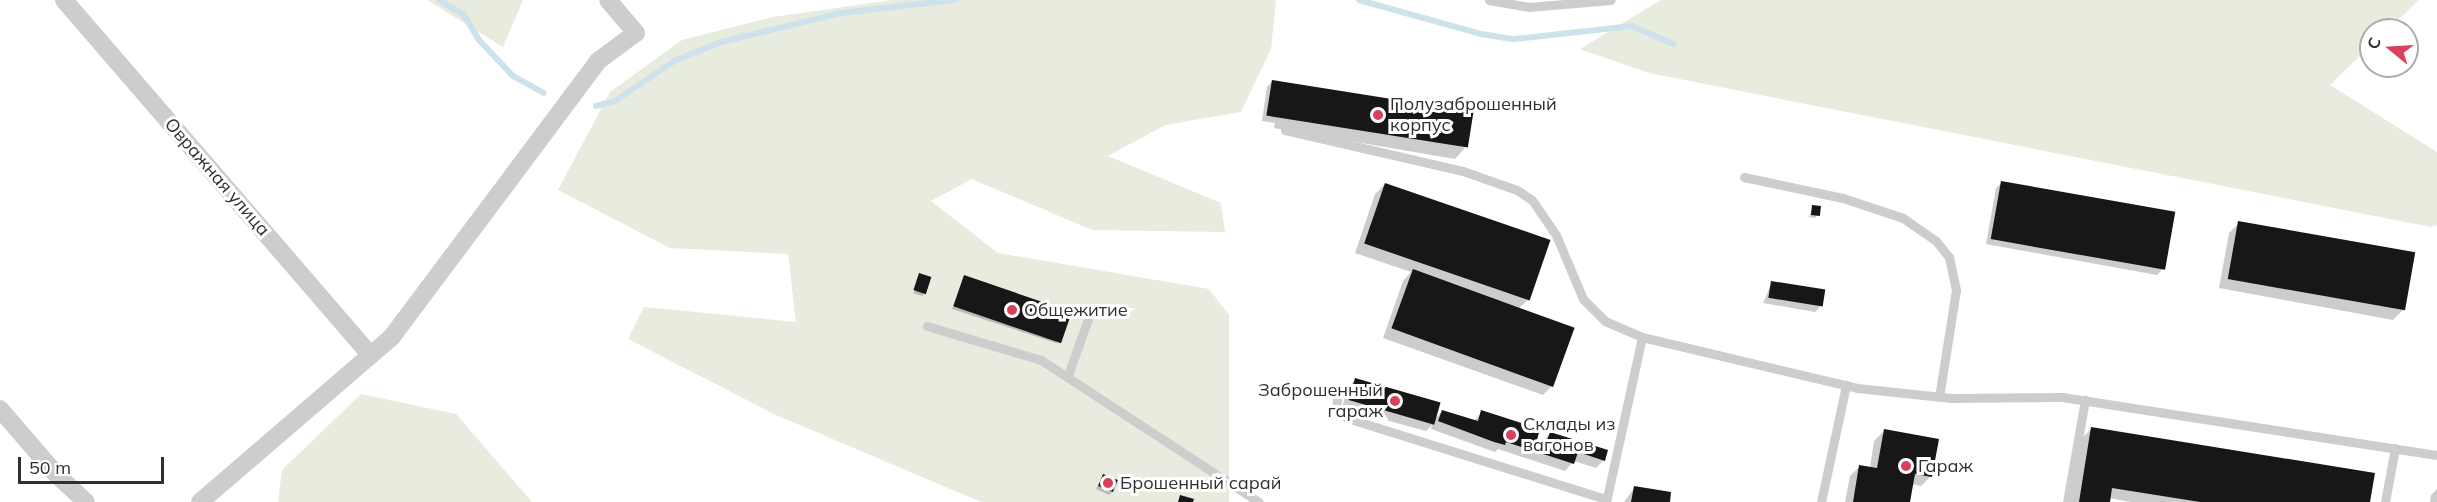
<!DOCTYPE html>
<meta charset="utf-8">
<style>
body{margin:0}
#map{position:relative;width:2437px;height:502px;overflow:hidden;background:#fff;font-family:Mulish,sans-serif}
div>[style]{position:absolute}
.green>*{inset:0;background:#e7ecdf}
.shadow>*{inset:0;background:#0003;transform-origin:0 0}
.stream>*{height:6px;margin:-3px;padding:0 3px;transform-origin:3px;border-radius:3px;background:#cde2ea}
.building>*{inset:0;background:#171717;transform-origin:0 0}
.lane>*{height:9px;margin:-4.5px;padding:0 4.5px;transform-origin:4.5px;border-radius:4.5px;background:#cdcdcd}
.street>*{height:18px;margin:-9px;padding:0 9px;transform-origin:9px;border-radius:9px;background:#cdcdcd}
.dots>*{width:16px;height:16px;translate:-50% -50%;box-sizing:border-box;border:3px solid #fff;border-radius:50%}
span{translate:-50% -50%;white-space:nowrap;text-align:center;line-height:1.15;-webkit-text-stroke:6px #fff;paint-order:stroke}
.poi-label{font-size:18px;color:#303030}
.left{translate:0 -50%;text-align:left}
.right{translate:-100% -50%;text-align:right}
.street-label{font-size:18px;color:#303030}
.north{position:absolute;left:2359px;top:18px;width:60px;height:60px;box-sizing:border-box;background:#fff;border:2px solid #acacac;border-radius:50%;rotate:288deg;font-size:16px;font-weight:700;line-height:24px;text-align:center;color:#303030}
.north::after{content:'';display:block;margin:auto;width:21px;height:27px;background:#da3f5b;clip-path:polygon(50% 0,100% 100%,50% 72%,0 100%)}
.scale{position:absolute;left:18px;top:457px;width:146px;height:27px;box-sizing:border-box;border:3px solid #303030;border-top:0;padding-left:8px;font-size:18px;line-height:21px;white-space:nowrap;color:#303030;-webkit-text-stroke:4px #fff;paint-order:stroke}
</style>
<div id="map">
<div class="green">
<div style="clip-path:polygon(427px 0,523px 0,503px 47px)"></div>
<div style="clip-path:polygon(892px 0,1276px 0,1271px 49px,1241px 112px,1165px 125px,1108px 156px,1221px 203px,1225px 232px,1092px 230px,972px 179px,931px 201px,998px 253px,1209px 289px,1229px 315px,1229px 502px,981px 502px,776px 415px,628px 339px,644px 307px,796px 322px,788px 254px,670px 248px,558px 190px,610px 92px,682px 40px,773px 17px)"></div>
<div style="clip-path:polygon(1661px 0,2419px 0,2387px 30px,2371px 30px,2371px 45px,2330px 85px,2437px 152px,2437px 225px,2431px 227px,1649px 73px,1580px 49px)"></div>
<div style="clip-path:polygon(361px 394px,456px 414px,532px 502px,278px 502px,282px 470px)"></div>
</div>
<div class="shadow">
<div style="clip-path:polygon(1272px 81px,1465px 148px,1455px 159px,1274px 128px,1275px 123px,1262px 121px,1267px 87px)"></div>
<div style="clip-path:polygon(2002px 182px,2163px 269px,2157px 275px,1986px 244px,1996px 188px)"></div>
<div style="clip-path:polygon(1385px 184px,1529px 299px,1519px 308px,1553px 385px,1543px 395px,1383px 338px,1403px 281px,1411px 272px,1355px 253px,1375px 194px)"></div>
<div style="clip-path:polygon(1813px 206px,1817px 216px,1815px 218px,1809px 217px)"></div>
<div style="clip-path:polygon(2239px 223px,2403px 310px,2393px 320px,2219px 288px,2229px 233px)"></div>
<div style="left:919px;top:275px;width:10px;height:19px;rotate:17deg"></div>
<div style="clip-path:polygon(964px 277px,1059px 344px,952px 309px)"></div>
<div style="clip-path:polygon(1772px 282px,1820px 307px,1815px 312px,1763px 303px)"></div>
<div style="clip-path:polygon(1355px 380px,1435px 419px,1442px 411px,1474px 421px,1482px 412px,1535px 441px,1542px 443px,1550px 433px,1604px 460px,1596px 468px,1574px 461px,1565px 471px,1498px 449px,1495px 452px,1431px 429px,1432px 425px,1426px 431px,1342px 408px,1347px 388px)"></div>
<div style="clip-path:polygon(2091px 429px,2369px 502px,2131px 502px,2109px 498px,2108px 502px,2071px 502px,2081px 439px)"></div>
<div style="clip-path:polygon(1884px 431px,1931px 476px,1921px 486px,1912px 484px,1909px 502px,1845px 502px,1850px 476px,1860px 466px,1870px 468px,1874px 441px)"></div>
<div style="clip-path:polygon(1103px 475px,1112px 492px,1109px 495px,1096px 489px)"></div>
<div style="clip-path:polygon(1635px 487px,1668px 502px,1624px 502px)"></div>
<div style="clip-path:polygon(2437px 489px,2437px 502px,2430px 502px,2431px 495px)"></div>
</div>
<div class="stream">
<div style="left:439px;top:0;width:29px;rotate:31deg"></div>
<div style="left:464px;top:15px;width:29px;rotate:59deg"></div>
<div style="left:479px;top:40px;width:50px;rotate:46.6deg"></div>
<div style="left:513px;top:76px;width:35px;rotate:29deg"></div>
<div style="left:1359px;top:0;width:127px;rotate:15.6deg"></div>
<div style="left:1481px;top:34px;width:33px;rotate:9deg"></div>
<div style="left:1514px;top:39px;width:119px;rotate:-6.3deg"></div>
<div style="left:1632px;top:26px;width:45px;rotate:23.7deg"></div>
<div style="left:596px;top:106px;width:20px;rotate:-15deg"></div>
<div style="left:615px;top:101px;width:71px;rotate:-34.1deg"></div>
<div style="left:674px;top:61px;width:51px;rotate:-22deg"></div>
<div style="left:721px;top:42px;width:123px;rotate:-13.6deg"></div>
<div style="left:841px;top:13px;width:114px;rotate:-6.6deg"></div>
</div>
<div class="building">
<div style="left:1272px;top:80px;width:204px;height:36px;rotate:9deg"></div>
<div style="left:2001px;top:181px;width:177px;height:59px;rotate:10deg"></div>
<div style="left:1385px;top:183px;width:175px;height:64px;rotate:19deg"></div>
<div style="left:1812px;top:205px;width:9px;height:10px;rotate:6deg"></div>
<div style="left:2238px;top:221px;width:180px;height:59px;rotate:10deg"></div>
<div style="left:1413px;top:269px;width:172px;height:63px;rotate:20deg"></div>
<div style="left:919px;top:273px;width:13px;height:18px;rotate:18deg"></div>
<div style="left:964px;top:275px;width:114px;height:33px;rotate:19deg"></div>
<div style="left:1771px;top:281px;width:55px;height:17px;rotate:9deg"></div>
<div style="left:1355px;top:378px;width:89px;height:23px;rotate:16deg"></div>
<div style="clip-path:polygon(1442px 410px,1478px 421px,1481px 410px,1540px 429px,1537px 440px,1546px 443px,1550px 432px,1608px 450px,1605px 461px,1578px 452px,1574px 464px,1506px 442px,1505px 445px,1494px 442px,1438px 421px)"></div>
<div style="clip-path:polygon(2091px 427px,2375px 473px,2370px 502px,2200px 502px,2112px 488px,2110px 502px,2079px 502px)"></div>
<div style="clip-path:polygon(1884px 429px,1939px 439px,1932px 477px,1915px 474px,1910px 502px,1853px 502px,1859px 465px,1877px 468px)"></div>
<div style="left:1103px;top:474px;width:16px;height:13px;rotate:22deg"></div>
<div style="clip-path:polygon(1634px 486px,1671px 492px,1670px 502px,1631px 502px)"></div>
<div style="clip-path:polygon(1180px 495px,1194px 499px,1193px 502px,1178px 502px)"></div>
</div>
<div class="lane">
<div style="left:1489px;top:0;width:41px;rotate:9.9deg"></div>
<div style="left:1529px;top:7px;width:82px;rotate:-4.9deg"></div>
<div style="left:1285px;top:130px;width:183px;rotate:13deg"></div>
<div style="left:1463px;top:171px;width:57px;rotate:19.4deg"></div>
<div style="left:1517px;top:190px;width:18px;rotate:34deg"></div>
<div style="left:1532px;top:200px;width:42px;rotate:55.6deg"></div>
<div style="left:1556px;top:235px;width:69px;rotate:67.1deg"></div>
<div style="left:1583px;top:299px;width:31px;rotate:45deg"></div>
<div style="left:1605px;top:321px;width:40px;rotate:23.4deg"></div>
<div style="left:1642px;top:337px;width:169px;rotate:102.3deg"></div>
<div style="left:1744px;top:177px;width:101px;rotate:12deg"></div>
<div style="left:1843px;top:198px;width:63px;rotate:18.4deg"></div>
<div style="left:1903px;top:218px;width:40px;rotate:34.9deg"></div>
<div style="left:1936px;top:241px;width:21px;rotate:51deg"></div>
<div style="left:1949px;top:257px;width:34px;rotate:78deg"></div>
<div style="left:1956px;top:290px;width:108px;rotate:99deg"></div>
<div style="left:927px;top:326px;width:119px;rotate:16.6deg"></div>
<div style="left:1041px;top:360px;width:260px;rotate:33.1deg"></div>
<div style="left:1642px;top:337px;width:221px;rotate:13.3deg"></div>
<div style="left:1857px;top:388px;width:95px;rotate:6.1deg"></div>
<div style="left:1951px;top:398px;width:111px;rotate:-0.5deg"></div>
<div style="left:2062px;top:397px;width:379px;rotate:8.8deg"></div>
<div style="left:1068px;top:375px;width:63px;rotate:-70.4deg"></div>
<div style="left:1347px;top:389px;width:10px;rotate:151deg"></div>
<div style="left:1338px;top:394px;width:13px;rotate:99deg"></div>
<div style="left:1336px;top:407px;width:16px;rotate:45deg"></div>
<div style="left:1347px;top:418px;width:271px;rotate:17.4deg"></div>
<div style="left:1821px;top:502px;width:120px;rotate:-77.9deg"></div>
<div style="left:2067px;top:502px;width:104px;rotate:-80deg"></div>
<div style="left:2385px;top:502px;width:55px;rotate:-79.5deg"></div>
</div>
<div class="street">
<div style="left:64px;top:0;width:468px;rotate:49.2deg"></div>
<div style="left:0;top:409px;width:84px;rotate:49.3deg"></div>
<div style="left:55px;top:473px;width:42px;rotate:43.1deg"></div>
<div style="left:200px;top:502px;width:252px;rotate:-40.7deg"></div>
<div style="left:391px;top:338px;width:346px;rotate:-53.2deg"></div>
<div style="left:598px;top:61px;width:47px;rotate:-36.4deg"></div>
<div style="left:636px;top:33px;width:43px;rotate:-130.3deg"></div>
</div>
<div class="dots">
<div style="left:1378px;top:115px;background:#da3f5b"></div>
<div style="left:1012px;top:310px;background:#da3f5b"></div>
<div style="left:1395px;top:401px;background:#da3f5b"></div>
<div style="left:1511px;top:435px;background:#da3f5b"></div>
<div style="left:1906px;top:466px;background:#da3f5b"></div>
<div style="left:1108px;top:483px;background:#da3f5b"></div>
</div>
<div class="poi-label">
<span class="left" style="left:1390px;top:115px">Полузаброшенный<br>корпус</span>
<span class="left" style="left:1024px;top:310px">Общежитие</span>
<span class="right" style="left:1383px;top:401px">Заброшенный<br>гараж</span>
<span class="left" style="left:1523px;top:435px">Склады из<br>вагонов</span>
<span class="left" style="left:1918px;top:466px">Гараж</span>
<span class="left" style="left:1120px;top:483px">Брошенный сарай</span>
</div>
<div class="street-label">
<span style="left:217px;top:177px;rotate:49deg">Овражная улица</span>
</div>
<div class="north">С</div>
<div class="scale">50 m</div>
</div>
